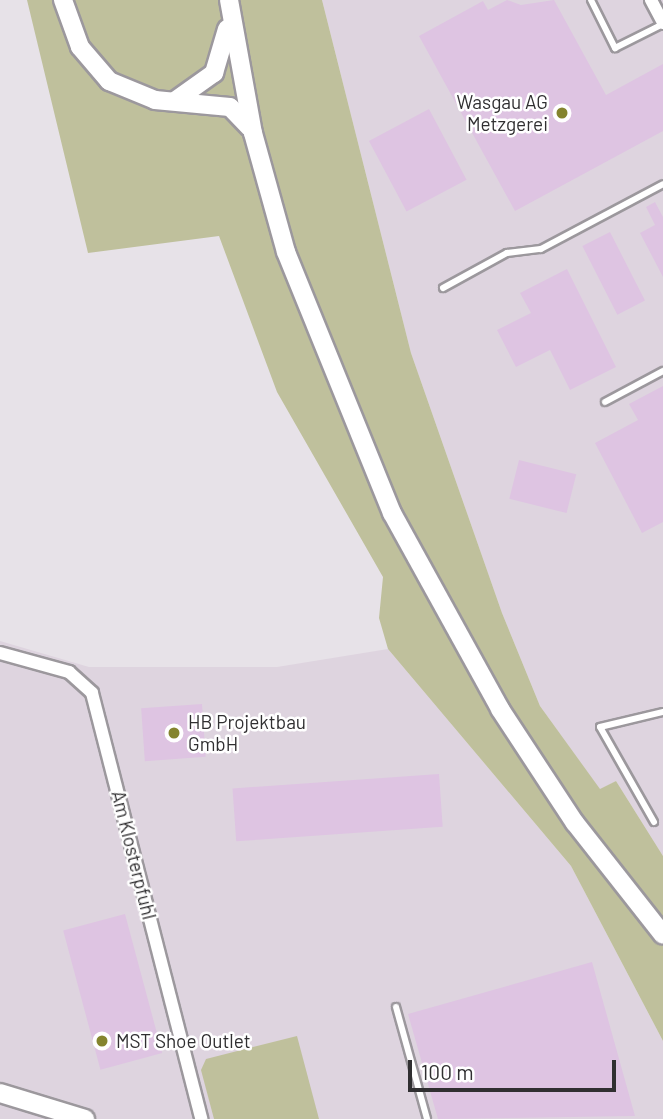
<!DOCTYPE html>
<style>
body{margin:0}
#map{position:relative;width:663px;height:1119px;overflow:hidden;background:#e7e2e8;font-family:Barlow,sans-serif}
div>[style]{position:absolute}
.built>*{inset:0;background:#ded4df}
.green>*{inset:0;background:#bfc09c}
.building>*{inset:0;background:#dec4e2;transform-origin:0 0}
.roads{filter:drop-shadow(2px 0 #9c989d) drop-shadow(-2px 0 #9c989d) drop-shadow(0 2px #9c989d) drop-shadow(0 -2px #9c989d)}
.lane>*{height:6px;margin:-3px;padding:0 3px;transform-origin:3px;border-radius:3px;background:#fff}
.street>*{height:12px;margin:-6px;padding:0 6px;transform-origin:6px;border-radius:6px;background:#fff}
.secondary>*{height:18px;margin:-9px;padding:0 9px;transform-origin:9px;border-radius:9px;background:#fff}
.dots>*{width:19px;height:19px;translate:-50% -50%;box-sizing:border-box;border:4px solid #fff;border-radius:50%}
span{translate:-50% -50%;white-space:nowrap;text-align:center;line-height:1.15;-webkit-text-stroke:5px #fff;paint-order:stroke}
.poi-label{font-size:19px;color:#302f31}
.right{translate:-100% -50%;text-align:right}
.left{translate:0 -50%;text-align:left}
.street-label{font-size:19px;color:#302f31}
.scale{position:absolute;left:408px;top:1060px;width:208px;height:32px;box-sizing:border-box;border:4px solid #302f31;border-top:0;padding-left:9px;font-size:21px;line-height:24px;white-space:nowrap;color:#302f31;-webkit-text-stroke:5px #fff;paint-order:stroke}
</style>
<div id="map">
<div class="built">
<div style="clip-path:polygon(322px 0,663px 0,663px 856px,616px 781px,600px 790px,540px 706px,502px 613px,411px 353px)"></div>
<div style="clip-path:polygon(0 641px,89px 667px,277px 667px,388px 649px,571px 866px,663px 1041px,663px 1119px,0 1119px)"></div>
</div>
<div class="green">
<div style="clip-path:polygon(27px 0,322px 0,411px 353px,502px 613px,540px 706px,600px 789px,616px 781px,663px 856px,663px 1041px,571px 866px,388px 649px,379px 618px,383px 577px,277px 392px,219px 236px,88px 253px)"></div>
<div style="clip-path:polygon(297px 1036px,319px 1119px,214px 1119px,201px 1070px,206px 1059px)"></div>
</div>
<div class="building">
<div style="clip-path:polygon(507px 0,521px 5px,554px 0,606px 95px,663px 64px,663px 131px,515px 211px,419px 36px,483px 1px,488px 10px)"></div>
<div style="left:429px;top:109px;width:80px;height:68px;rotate:62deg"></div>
<div style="clip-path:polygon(655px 202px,663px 217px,663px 277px,640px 233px,655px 225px,646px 207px)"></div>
<div style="left:610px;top:232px;width:77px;height:31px;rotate:63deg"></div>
<div style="clip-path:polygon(567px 269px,616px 367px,570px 390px,550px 350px,516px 367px,497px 330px,531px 313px,520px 293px)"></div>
<div style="clip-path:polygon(663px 386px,663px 522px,642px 533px,595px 443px,638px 420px,629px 404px)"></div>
<div style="left:519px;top:460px;width:59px;height:40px;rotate:14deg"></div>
<div style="left:202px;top:704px;width:53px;height:61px;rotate:86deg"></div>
<div style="left:439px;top:774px;width:53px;height:207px;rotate:86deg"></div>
<div style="left:125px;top:914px;width:144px;height:64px;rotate:75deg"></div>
<div style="clip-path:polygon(592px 962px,635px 1116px,438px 1119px,408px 1014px)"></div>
</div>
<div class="roads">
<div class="lane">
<div style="left:591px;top:0;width:54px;rotate:63.4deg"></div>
<div style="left:615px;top:48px;width:54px;rotate:-26.6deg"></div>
<div style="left:443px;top:288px;width:73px;rotate:-28.7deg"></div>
<div style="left:507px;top:253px;width:34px;rotate:-7deg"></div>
<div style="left:541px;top:249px;width:138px;rotate:-28deg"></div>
<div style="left:605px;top:402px;width:66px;rotate:-28.1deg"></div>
<div style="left:654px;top:822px;width:109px;rotate:-119.6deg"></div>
<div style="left:600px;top:727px;width:65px;rotate:-13.4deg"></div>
<div style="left:396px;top:1007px;width:116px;rotate:74.5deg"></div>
</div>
<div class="street">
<div style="left:651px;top:0;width:26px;rotate:62deg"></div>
<div style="left:0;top:653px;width:72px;rotate:15.4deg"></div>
<div style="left:69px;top:672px;width:31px;rotate:42deg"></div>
<div style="left:92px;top:693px;width:440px;rotate:75.6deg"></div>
</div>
<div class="secondary">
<div style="left:63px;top:0;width:50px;rotate:70.1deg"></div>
<div style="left:80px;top:47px;width:45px;rotate:49.5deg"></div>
<div style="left:109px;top:81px;width:50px;rotate:22.4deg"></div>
<div style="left:155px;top:100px;width:75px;rotate:5.3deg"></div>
<div style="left:230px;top:107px;width:28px;rotate:46deg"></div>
<div style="left:229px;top:0;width:135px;rotate:79.8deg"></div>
<div style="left:253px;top:133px;width:123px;rotate:74.5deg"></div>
<div style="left:286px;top:252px;width:282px;rotate:67.9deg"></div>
<div style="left:392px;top:513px;width:224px;rotate:61.1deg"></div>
<div style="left:500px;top:709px;width:136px;rotate:56.7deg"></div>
<div style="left:575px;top:823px;width:142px;rotate:51.8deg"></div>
<div style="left:176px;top:100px;width:47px;rotate:-35.4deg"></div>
<div style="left:214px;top:73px;width:46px;rotate:-73.5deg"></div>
<div style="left:0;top:1093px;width:89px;rotate:17deg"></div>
</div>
</div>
<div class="dots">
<div style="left:562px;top:113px;background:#84842e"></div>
<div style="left:174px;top:733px;background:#84842e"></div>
<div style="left:102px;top:1041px;background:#84842e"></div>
</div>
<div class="poi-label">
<span class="right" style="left:548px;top:113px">Wasgau AG<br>Metzgerei</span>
<span class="left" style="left:188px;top:733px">HB Projektbau<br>GmbH</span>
<span class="left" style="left:116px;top:1041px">MST Shoe Outlet</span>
</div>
<div class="street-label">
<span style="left:134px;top:855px;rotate:76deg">Am Klosterpfuhl</span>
</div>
<div class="scale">100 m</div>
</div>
